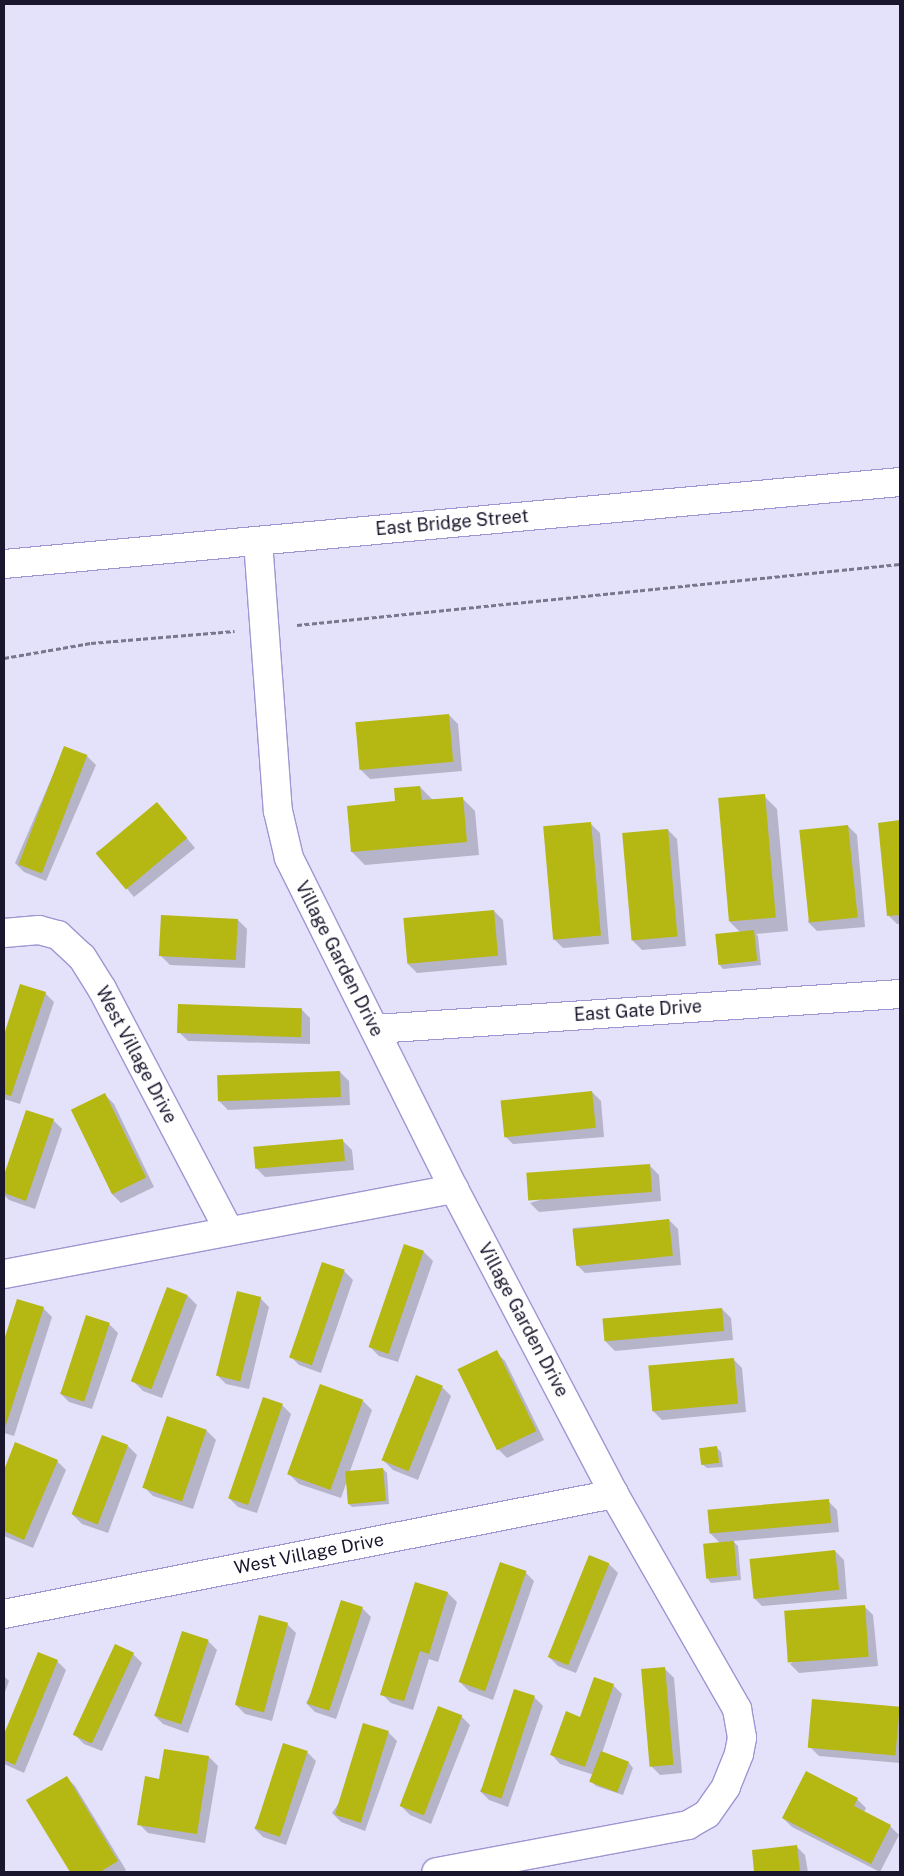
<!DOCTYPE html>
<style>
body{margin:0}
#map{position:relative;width:904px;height:1876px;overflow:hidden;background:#e4e1fb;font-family:"Public Sans",sans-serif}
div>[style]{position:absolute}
.shadow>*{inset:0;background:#0003}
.building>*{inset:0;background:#b5b713;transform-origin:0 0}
.path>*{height:3px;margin-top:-1.5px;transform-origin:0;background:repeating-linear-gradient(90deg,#79768e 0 5px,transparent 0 7.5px)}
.roads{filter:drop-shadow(1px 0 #9f96d1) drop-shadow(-1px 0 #9f96d1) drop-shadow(0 1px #9f96d1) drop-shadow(0 -1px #9f96d1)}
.street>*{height:28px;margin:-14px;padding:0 14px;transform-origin:14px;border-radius:14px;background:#fff}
.secondary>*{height:28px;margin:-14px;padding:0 14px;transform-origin:14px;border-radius:14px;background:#fff}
span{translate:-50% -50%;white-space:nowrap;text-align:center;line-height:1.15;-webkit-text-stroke:4.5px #fff;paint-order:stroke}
.street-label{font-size:18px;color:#1a162d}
.frame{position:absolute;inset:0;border:5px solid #1a162d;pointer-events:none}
</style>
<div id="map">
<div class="shadow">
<div style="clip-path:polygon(449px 715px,458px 724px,462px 771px,370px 779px,361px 770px)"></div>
<div style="clip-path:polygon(65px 747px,87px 756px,96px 765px,46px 881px,24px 872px,15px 863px)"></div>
<div style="clip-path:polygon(420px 787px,433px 800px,462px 798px,475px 811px,479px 855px,365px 865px,352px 852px,396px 802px)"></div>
<div style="clip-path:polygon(764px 796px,777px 809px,788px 931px,756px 934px,758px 936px,761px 965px,723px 969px,719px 964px,741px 933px,730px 922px)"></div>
<div style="clip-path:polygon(165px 812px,195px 848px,134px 897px,96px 852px)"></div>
<div style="clip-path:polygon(900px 822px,900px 924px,897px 924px,888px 915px,879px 824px)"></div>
<div style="clip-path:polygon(591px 824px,600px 833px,609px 944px,563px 948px,554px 939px)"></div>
<div style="clip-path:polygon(848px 826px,857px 835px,865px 927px,817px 931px,808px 922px)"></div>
<div style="clip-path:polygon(668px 830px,677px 839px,686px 946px,642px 950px,633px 941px)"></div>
<div style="clip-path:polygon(494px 911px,503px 920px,507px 965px,417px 973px,408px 964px)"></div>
<div style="clip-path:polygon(238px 920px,247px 929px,245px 968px,170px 965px,161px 956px)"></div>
<div style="clip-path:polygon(21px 986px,45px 993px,54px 1002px,20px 1104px,4px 1099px,4px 1039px)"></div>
<div style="clip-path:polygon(301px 1009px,310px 1018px,310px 1044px,188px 1041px,179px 1032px)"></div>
<div style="clip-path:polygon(340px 1072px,349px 1081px,350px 1105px,228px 1110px,219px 1101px)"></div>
<div style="clip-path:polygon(592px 1092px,601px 1101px,604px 1137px,513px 1144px,504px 1135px)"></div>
<div style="clip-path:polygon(105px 1095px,114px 1104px,154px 1187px,121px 1203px,112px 1194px,73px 1110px)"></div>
<div style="clip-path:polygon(26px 1112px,53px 1120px,62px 1129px,35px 1209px,9px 1200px,4px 1195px,4px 1179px)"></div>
<div style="clip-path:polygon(343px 1141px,352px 1150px,354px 1170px,265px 1177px,256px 1168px)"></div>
<div style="clip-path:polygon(650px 1166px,659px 1175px,661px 1201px,539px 1212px,530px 1203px)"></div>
<div style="clip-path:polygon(669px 1220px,678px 1229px,681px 1265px,585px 1273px,576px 1264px,573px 1228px)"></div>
<div style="clip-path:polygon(405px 1246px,424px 1252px,433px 1261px,398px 1362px,379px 1356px,370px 1347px)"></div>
<div style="clip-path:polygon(344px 1271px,353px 1280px,321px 1373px,299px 1365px,290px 1356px)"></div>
<div style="clip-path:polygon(168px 1289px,188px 1296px,197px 1305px,162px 1398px,143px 1391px,134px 1382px)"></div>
<div style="clip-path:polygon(260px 1298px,269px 1307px,249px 1389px,226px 1384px,217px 1375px)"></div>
<div style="clip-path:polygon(18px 1300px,43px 1308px,52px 1317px,14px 1436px,4px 1433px,4px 1345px)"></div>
<div style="clip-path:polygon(722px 1309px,731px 1318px,733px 1340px,615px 1351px,606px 1342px,604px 1321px)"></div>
<div style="clip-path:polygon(109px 1324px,118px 1333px,92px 1409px,69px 1402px,60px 1393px)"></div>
<div style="clip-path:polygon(496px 1352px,505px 1361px,544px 1440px,507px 1458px,498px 1449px,459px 1370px)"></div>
<div style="clip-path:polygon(733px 1359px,742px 1368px,746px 1412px,662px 1420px,653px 1411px)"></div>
<div style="clip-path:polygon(442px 1387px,451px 1396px,418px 1480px,393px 1470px,384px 1461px)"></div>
<div style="clip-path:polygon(363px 1401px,372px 1410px,350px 1471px,383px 1469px,387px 1473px,389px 1504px,352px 1507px,348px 1503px,347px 1481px,341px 1498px,299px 1484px,290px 1475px)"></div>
<div style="clip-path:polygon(282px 1405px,291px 1414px,257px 1513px,238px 1507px,229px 1498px)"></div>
<div style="clip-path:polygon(168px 1417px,207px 1431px,216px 1440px,193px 1509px,153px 1496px,144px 1487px)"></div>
<div style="clip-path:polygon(16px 1444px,57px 1461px,66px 1470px,33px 1548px,4px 1536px,4px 1473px)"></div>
<div style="clip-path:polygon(128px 1446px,137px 1455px,108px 1533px,82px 1524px,73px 1515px)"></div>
<div style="clip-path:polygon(717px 1448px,721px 1452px,723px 1467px,707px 1468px,702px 1464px)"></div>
<div style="clip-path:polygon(828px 1501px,837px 1510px,839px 1532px,733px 1541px,738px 1546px,741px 1580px,711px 1583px,707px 1578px,720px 1543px,710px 1533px)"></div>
<div style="clip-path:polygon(835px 1551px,844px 1560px,847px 1599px,762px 1606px,753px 1597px)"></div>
<div style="clip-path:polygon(609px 1564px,618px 1573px,576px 1673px,558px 1666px,549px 1657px)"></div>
<div style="clip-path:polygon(525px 1572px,534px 1581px,493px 1700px,469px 1691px,460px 1682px)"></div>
<div style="clip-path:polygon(416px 1584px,448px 1593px,457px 1602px,438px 1662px,429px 1659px,413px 1710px,391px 1703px,382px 1694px)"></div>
<div style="clip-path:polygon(864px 1606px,873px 1615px,878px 1666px,799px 1673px,790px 1664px)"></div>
<div style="clip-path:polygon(362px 1608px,371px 1617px,336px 1719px,315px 1712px,306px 1703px)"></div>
<div style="clip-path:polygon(287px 1624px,296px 1633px,272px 1721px,245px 1714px,236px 1705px)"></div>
<div style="clip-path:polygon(208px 1641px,217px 1650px,188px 1733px,163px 1724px,154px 1715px)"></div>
<div style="clip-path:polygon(38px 1653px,57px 1661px,66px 1670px,24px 1773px,4px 1764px,4px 1737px)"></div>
<div style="clip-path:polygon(133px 1654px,142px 1663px,102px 1751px,84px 1744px,75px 1735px)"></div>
<div style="clip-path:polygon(665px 1669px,674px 1678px,682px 1773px,660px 1775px,651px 1766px)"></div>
<div style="clip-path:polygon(4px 1676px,9px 1681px,4px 1695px)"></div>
<div style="clip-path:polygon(613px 1685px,622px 1694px,602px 1753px,629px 1763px,633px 1768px,623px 1795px,596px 1786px,591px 1781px,594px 1775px,560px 1764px,552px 1755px,581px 1718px)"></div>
<div style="clip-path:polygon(534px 1697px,543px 1706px,508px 1807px,489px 1800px,480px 1791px)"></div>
<div style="clip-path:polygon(900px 1708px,900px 1763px,819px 1756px,810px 1747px)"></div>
<div style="clip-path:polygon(461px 1716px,470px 1725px,431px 1824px,410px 1815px,401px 1806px)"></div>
<div style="clip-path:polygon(388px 1732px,397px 1741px,365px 1831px,341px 1822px,332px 1813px)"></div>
<div style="clip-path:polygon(307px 1752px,316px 1761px,286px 1845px,263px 1837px,254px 1828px)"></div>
<div style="clip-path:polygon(209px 1757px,218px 1766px,205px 1843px,148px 1833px,139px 1824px,160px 1780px)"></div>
<div style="clip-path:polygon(66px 1777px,75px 1786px,126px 1870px,123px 1872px,71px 1872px,28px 1800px)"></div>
<div style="clip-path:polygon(857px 1799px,866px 1808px,864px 1812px,890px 1826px,899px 1835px,880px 1872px,792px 1827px,783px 1818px)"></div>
<div style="clip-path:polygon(796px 1846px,805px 1855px,808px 1872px,756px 1872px,753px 1851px)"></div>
</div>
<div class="building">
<div style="left:449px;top:714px;width:48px;height:94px;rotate:85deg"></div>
<div style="left:64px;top:746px;width:25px;height:127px;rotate:21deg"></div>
<div style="clip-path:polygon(420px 786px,422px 800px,463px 797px,467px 842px,351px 852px,347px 806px,395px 801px,394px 788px)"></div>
<div style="left:765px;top:794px;width:124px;height:47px;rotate:85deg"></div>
<div style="left:157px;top:802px;width:47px;height:80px;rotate:50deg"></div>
<div style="clip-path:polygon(900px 820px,900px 915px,887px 916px,878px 823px)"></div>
<div style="left:591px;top:822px;width:114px;height:48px;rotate:85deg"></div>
<div style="left:848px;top:825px;width:93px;height:49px;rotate:84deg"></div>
<div style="left:668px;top:829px;width:108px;height:46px;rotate:85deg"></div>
<div style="left:494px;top:910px;width:46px;height:91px;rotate:85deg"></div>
<div style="left:161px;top:915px;width:77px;height:41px;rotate:3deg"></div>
<div style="left:754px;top:930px;width:31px;height:39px;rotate:84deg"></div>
<div style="clip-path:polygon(20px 984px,46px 992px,11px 1096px,4px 1094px,4px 1035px)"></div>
<div style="left:178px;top:1004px;width:124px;height:29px;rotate:2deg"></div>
<div style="left:340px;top:1071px;width:26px;height:123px;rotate:88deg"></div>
<div style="left:592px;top:1091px;width:37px;height:92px;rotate:84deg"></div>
<div style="left:105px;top:1093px;width:94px;height:38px;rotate:64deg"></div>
<div style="clip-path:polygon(26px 1110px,54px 1119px,26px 1201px,4px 1193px,4px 1175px)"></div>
<div style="left:343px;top:1139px;width:22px;height:90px;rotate:85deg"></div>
<div style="left:650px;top:1164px;width:28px;height:124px;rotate:86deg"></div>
<div style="left:669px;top:1219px;width:37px;height:97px;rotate:84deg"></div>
<div style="left:404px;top:1244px;width:21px;height:109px;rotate:19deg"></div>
<div style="left:322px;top:1262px;width:24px;height:101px;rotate:19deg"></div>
<div style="left:167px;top:1287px;width:22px;height:101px;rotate:21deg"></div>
<div style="left:237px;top:1291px;width:25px;height:87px;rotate:14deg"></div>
<div style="clip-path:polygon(17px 1299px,44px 1307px,4px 1431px,4px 1340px)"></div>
<div style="left:722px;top:1308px;width:23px;height:120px;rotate:85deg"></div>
<div style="left:86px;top:1315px;width:25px;height:83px;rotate:18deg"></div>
<div style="left:497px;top:1350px;width:90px;height:44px;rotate:64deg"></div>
<div style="left:734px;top:1358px;width:46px;height:86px;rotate:85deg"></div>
<div style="left:416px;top:1375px;width:29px;height:92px;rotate:22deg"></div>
<div style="left:320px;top:1384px;width:46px;height:96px;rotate:20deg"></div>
<div style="left:263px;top:1397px;width:21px;height:107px;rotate:19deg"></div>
<div style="left:167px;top:1416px;width:42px;height:76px;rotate:19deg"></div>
<div style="left:102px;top:1435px;width:28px;height:85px;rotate:21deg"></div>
<div style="clip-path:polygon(15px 1442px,58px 1460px,24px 1540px,4px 1531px,4px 1470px)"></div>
<div style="left:717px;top:1446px;width:17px;height:18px;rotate:83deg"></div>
<div style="left:383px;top:1468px;width:33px;height:38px;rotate:85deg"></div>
<div style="left:829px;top:1499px;width:24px;height:122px;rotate:85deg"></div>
<div style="left:734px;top:1541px;width:35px;height:31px;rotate:85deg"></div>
<div style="left:835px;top:1550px;width:40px;height:86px;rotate:84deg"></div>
<div style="left:589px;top:1555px;width:22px;height:110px;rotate:22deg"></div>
<div style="left:500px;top:1562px;width:28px;height:127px;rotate:19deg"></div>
<div style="clip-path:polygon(415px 1582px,448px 1592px,429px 1654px,420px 1651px,404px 1701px,380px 1695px)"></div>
<div style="left:341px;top:1600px;width:23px;height:109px;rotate:18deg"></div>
<div style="left:865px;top:1605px;width:52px;height:81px;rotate:86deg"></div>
<div style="left:259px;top:1615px;width:30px;height:93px;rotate:15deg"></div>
<div style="left:182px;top:1631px;width:28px;height:89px;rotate:18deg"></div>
<div style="left:115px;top:1644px;width:21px;height:100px;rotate:25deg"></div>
<div style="clip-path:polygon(38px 1652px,58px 1660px,15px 1765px,4px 1760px,4px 1734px)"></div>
<div style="left:665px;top:1667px;width:98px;height:24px;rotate:85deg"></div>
<div style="clip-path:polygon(594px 1677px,614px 1684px,585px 1767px,550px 1755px,566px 1711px,580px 1717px)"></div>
<div style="left:514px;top:1689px;width:22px;height:108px;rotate:18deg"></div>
<div style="left:812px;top:1699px;width:88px;height:49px;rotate:5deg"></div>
<div style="left:438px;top:1706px;width:26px;height:107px;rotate:21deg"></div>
<div style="left:363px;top:1723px;width:27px;height:96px;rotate:17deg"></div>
<div style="left:283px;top:1743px;width:26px;height:90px;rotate:18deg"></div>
<div style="clip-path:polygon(164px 1749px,209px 1756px,197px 1834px,137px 1825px,145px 1776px,159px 1779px)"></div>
<div style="left:601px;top:1751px;width:30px;height:33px;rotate:21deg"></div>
<div style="clip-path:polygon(806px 1771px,858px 1798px,854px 1806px,891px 1825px,871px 1864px,782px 1818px)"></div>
<div style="clip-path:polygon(67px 1776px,118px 1861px,100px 1872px,70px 1872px,26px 1800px)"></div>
<div style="clip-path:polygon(797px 1845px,800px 1872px,754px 1872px,752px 1850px)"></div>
</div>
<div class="path">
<div style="left:297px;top:625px;width:606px;rotate:-5.78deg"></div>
<div style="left:4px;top:658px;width:88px;rotate:-9.8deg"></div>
<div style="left:91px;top:643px;width:144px;rotate:-4.8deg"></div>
</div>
<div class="roads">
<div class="street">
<div style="left:258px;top:541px;width:271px;rotate:85.8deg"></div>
<div style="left:278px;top:811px;width:48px;rotate:76.8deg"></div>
<div style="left:289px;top:858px;width:370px;rotate:63.5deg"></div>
<div style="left:454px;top:1189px;width:344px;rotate:62.3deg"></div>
<div style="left:614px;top:1494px;width:248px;rotate:60.2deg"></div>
<div style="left:737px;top:1709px;width:29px;rotate:80deg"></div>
<div style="left:742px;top:1738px;width:16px;rotate:101deg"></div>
<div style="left:739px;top:1754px;width:35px;rotate:112deg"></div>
<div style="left:726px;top:1787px;width:33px;rotate:125deg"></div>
<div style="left:707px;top:1814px;width:22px;rotate:150deg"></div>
<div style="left:688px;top:1825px;width:256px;rotate:169.4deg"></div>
<div style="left:4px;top:933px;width:35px;rotate:-5deg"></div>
<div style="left:39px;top:930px;width:20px;rotate:15deg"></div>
<div style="left:58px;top:935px;width:33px;rotate:43deg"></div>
<div style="left:82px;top:957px;width:38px;rotate:58deg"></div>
<div style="left:102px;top:989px;width:273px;rotate:62.3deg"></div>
<div style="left:375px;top:1029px;width:526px;rotate:-3.81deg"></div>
<div style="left:4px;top:1274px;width:458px;rotate:-10.7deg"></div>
<div style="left:4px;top:1614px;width:622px;rotate:-11.13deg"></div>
</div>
<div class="secondary">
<div style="left:4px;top:564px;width:900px;rotate:-5.23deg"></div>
</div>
</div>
<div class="street-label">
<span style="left:452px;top:523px;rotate:-5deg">East Bridge Street</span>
<span style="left:339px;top:959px;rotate:63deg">Village Garden Drive</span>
<span style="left:638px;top:1011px;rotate:-4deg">East Gate Drive</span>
<span style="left:136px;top:1055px;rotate:62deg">West Village Drive</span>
<span style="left:523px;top:1320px;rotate:62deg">Village Garden Drive</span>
<span style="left:309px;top:1554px;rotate:-11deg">West Village Drive</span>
</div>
<div class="frame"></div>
</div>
